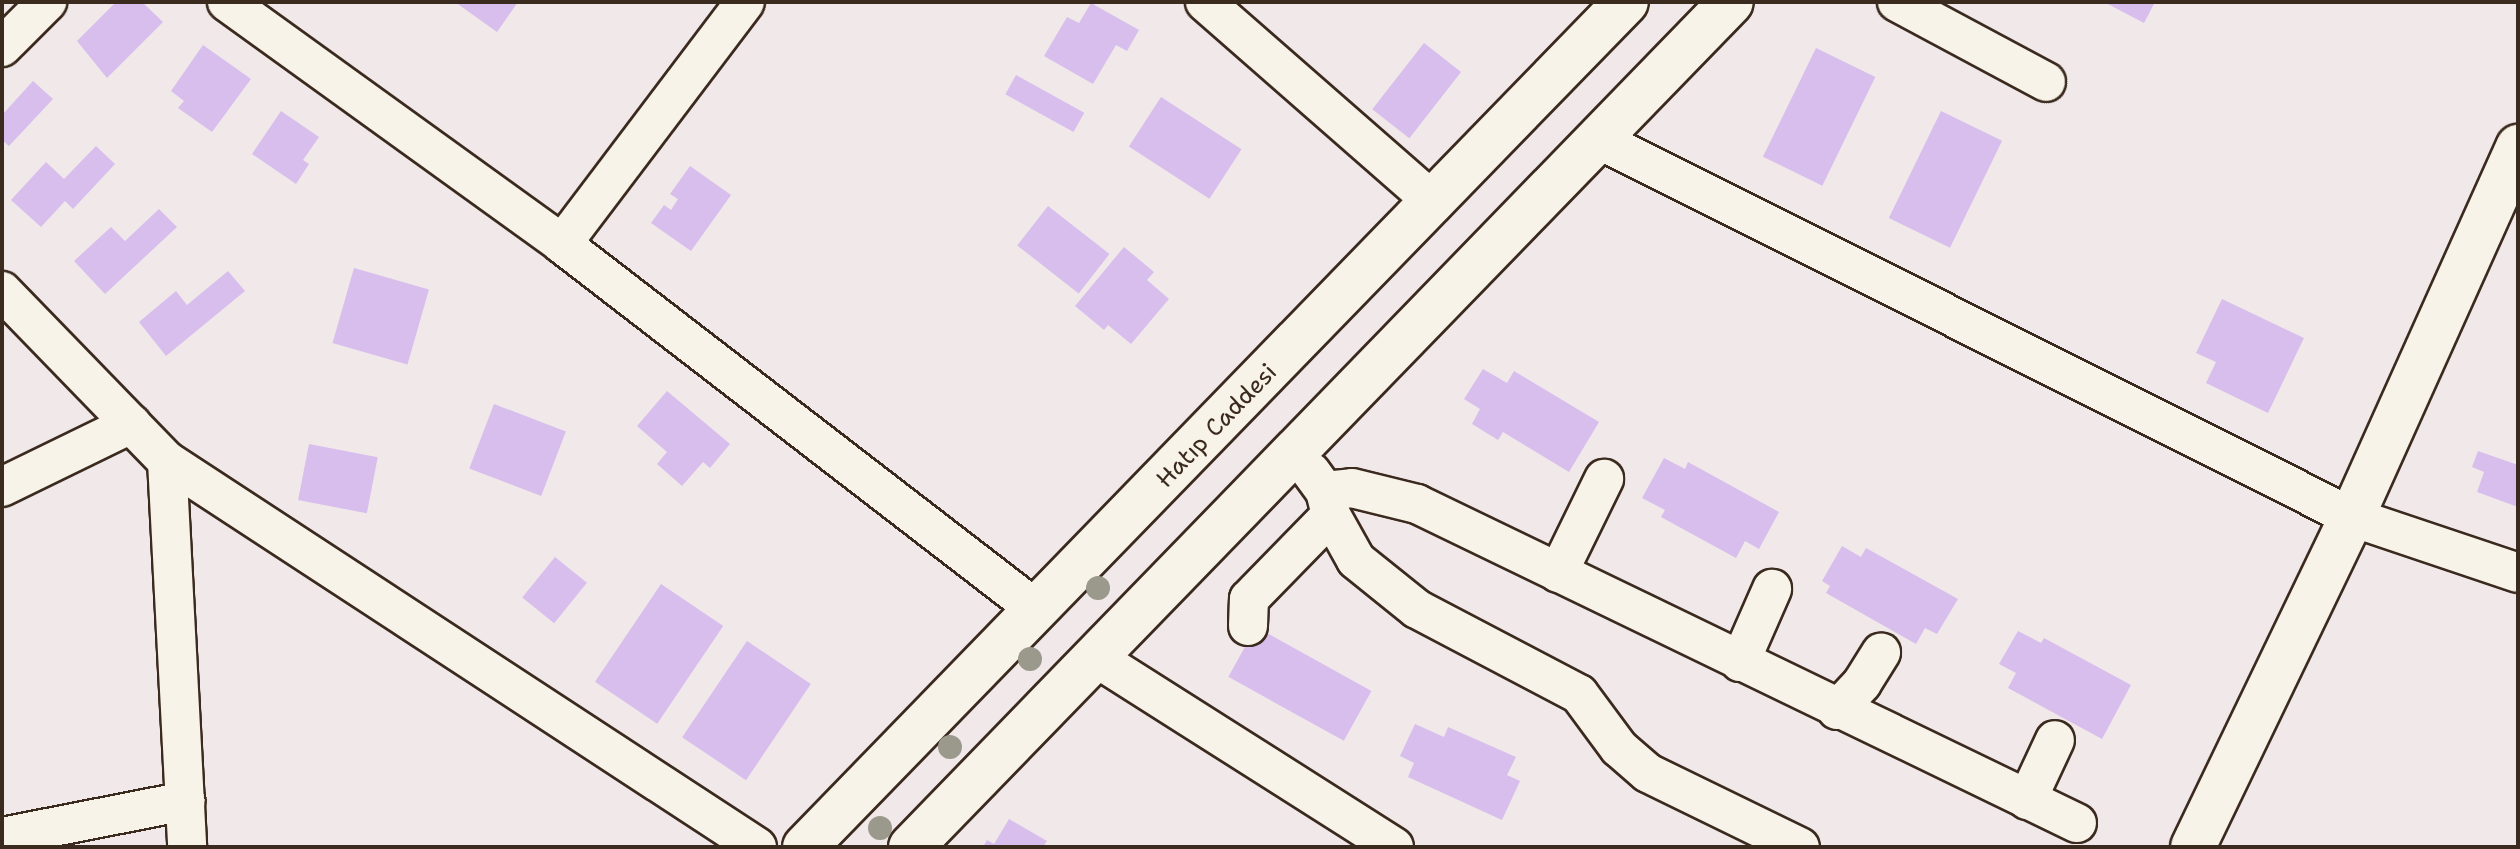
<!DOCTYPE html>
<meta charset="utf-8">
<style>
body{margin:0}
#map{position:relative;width:2520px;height:849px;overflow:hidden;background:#f1e8e9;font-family:"Shantell Sans",sans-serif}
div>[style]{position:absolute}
.building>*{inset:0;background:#d7beed;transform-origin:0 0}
.roads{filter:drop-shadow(2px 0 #3b2a1e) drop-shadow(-2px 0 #3b2a1e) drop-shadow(0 2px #3b2a1e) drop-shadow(0 -2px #3b2a1e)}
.street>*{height:38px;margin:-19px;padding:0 19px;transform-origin:19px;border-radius:19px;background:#f7f3e8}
.secondary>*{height:44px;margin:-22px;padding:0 22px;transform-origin:22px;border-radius:22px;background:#f7f3e8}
.trees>*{width:24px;height:24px;margin:-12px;border-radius:50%;background:#9b988c}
span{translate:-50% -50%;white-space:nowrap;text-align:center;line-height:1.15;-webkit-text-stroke:6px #f7f3e8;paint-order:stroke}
.street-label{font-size:24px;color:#3b2a1e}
.frame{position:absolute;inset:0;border:4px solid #3b2a1e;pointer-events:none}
</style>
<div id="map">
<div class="building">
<div style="clip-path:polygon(116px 2px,142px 2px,163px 22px,107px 78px,77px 41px)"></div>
<div style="clip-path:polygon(455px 2px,518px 2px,497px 32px)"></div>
<div style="clip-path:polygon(2104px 2px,2155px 2px,2144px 23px)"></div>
<div style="clip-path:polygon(1091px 3px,1139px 30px,1127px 51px,1116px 45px,1093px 84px,1044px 56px,1067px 17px,1079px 23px)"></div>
<div style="left:1424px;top:43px;width:47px;height:84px;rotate:38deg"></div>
<div style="clip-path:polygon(203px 45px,251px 79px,212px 132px,178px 108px,184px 101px,171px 91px)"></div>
<div style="left:1816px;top:48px;width:66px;height:121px;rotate:26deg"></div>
<div style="left:1016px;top:75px;width:78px;height:22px;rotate:29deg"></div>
<div style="clip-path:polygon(33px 81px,53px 99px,9px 146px,2px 140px,2px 115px)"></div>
<div style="left:1161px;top:97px;width:96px;height:59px;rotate:33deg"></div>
<div style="clip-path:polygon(281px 111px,319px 137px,303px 160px,309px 164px,296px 184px,252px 154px)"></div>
<div style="left:1941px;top:111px;width:68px;height:119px;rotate:26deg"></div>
<div style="clip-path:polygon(96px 146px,115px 164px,73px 209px,65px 201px,41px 227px,11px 200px,46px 162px,64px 179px)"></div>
<div style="clip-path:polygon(690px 166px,731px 195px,691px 251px,651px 223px,664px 205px,671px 210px,678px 199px,670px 194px)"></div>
<div style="left:1048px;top:206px;width:78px;height:50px;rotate:38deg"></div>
<div style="clip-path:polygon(159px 209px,177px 227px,105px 294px,74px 261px,111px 227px,125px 241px)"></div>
<div style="clip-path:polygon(1124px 247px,1154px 272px,1147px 280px,1169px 299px,1131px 344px,1108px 325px,1104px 330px,1075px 306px)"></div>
<div style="left:354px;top:268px;width:78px;height:78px;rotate:16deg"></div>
<div style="clip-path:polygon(228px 271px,245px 291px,166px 356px,139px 322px,176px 291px,187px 305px)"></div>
<div style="clip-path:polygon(2222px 299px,2304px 338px,2268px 413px,2206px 383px,2216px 362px,2196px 353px)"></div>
<div style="clip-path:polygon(1483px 369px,1507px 383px,1514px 371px,1599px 422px,1569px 472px,1503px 432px,1498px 440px,1472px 424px,1480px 409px,1464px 399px)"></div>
<div style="clip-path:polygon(667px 391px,730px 444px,710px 468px,703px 462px,682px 486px,657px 464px,667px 452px,637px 426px)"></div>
<div style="left:494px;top:404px;width:77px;height:69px;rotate:21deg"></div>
<div style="left:309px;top:444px;width:70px;height:57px;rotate:11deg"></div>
<div style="clip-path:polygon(2478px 451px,2518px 465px,2518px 507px,2477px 492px,2484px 472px,2472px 467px)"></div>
<div style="clip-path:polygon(1664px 458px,1685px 469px,1688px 462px,1779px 512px,1759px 549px,1745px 541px,1736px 558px,1661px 517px,1665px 510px,1642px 498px)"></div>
<div style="clip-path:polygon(1842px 546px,1861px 557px,1866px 548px,1958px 599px,1937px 634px,1925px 628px,1916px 644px,1826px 593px,1830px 586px,1822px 581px)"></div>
<div style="left:555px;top:557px;width:41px;height:52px;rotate:39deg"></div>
<div style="left:661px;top:584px;width:75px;height:118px;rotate:34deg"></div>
<div style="left:1256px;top:627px;width:132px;height:57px;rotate:29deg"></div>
<div style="clip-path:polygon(2018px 631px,2041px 643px,2044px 638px,2131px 685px,2102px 739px,2008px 688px,2016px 673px,1999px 664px)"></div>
<div style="left:747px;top:641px;width:77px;height:116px;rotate:34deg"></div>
<div style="clip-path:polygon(1415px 724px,1444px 737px,1448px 727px,1516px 757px,1507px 775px,1520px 781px,1502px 820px,1408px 777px,1414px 763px,1400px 756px)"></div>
<div style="clip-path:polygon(1009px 819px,1047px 841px,1043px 847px,983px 847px,987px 840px,994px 844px)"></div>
</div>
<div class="roads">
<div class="street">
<div style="left:227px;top:2px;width:413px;rotate:35.8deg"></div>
<div style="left:562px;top:244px;width:600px;rotate:37.62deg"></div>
<div style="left:1205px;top:2px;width:305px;rotate:41.2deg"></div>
<div style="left:1897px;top:2px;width:169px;rotate:28.2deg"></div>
<div style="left:2px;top:47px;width:64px;rotate:-45deg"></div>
<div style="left:1598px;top:139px;width:843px;rotate:26.63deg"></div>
<div style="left:2352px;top:517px;width:175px;rotate:18.6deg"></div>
<div style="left:562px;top:244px;width:303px;rotate:-52.9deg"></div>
<div style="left:2px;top:291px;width:237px;rotate:45.9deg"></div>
<div style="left:167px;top:461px;width:705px;rotate:33.19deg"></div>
<div style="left:167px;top:461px;width:387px;rotate:87deg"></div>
<div style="left:1311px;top:472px;width:24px;rotate:54deg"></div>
<div style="left:1325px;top:491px;width:25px;rotate:76deg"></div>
<div style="left:1331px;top:515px;width:51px;rotate:60.9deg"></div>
<div style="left:1356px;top:560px;width:78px;rotate:38.8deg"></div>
<div style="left:1417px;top:609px;width:183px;rotate:27.7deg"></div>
<div style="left:1579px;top:694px;width:67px;rotate:53.5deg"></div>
<div style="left:1619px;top:748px;width:38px;rotate:41deg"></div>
<div style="left:1648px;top:773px;width:169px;rotate:26deg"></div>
<div style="left:2px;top:487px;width:144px;rotate:-26deg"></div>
<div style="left:1325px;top:491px;width:27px;rotate:-6deg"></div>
<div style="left:1352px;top:488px;width:67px;rotate:13.8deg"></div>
<div style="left:1417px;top:504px;width:733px;rotate:25.8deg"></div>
<div style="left:1558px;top:573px;width:105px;rotate:-63.9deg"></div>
<div style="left:1248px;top:626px;width:27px;rotate:-88deg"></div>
<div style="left:1249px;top:599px;width:117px;rotate:-45.7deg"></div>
<div style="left:1095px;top:657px;width:354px;rotate:32.4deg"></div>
<div style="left:1740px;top:662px;width:80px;rotate:-66.3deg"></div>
<div style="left:1837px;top:710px;width:37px;rotate:-47deg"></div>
<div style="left:1862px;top:683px;width:36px;rotate:-58deg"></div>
<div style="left:2027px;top:800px;width:66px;rotate:-65deg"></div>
<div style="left:2px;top:837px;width:187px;rotate:-11.1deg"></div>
</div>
<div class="secondary">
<div style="left:805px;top:847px;width:1178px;rotate:-45.83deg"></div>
<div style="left:911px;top:847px;width:1177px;rotate:-45.86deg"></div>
<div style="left:2193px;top:847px;width:366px;rotate:-64.3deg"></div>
<div style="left:2352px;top:517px;width:406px;rotate:-65.8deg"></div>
</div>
</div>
<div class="trees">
<div style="left:1098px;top:588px"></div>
<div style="left:1030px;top:659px"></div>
<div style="left:950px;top:747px"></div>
<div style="left:880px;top:828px"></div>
</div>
<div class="street-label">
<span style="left:1217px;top:426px;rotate:-46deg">Hatıp Caddesi</span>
</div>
<div class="frame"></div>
</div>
